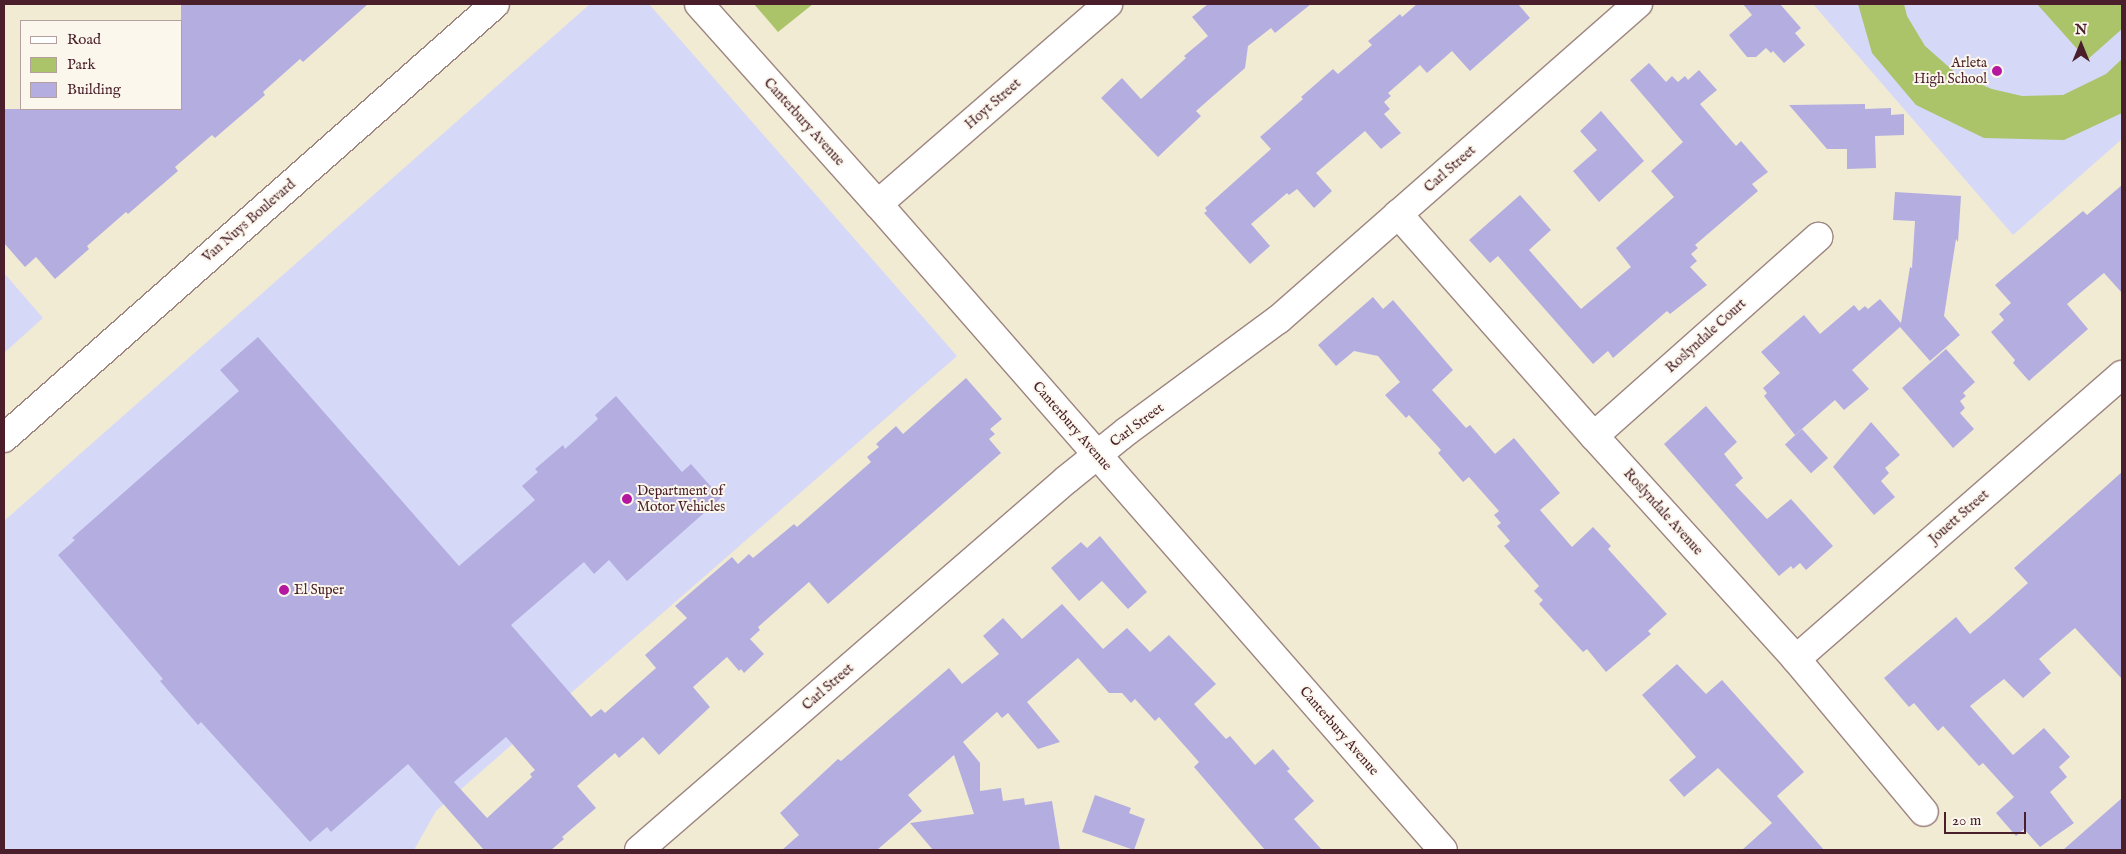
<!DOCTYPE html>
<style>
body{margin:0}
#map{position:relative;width:2126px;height:854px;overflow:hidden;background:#f1ebd4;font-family:"IM FELL English",serif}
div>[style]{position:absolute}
.built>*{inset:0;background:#d6d8f8}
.green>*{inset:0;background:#abc369}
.building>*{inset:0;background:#b4aee0;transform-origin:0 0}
.roads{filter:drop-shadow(1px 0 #9e8580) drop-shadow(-1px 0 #9e8580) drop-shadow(0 1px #9e8580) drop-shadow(0 -1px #9e8580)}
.minor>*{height:28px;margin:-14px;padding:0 14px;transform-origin:14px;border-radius:14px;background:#fff}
.primary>*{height:28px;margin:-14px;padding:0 14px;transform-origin:14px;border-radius:14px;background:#fff}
.dots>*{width:14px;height:14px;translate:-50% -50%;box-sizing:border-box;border:2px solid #fbf7ec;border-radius:50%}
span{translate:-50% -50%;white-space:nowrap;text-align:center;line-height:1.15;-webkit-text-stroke:4px #fbf7ec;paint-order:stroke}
.poi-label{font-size:14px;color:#4a1f2b}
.right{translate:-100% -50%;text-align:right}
.left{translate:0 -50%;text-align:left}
.street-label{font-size:14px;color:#4a1f2b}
.frame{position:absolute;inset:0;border:5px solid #4a1f2b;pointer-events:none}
.legend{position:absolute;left:20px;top:20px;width:162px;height:90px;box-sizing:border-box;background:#fbf7ec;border:1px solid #b4a19f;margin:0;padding:6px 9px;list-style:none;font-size:15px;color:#4a1f2b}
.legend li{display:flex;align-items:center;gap:10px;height:25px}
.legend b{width:25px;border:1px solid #b4a19f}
.north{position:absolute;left:2056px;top:20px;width:50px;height:50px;-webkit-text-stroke:4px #fbf7ec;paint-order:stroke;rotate:0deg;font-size:14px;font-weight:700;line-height:20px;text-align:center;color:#4a1f2b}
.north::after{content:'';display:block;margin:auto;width:18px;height:22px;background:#4a1f2b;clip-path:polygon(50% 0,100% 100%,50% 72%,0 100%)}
.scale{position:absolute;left:1944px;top:812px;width:82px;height:22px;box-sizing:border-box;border:2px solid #4a1f2b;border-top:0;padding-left:6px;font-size:15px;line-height:18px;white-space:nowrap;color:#4a1f2b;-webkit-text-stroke:4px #fbf7ec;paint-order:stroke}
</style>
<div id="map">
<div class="built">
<div style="clip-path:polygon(590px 4px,649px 4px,957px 356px,436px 811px,414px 850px,4px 850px,4px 521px)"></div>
<div style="clip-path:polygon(1813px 4px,2122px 4px,2122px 139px,2013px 235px)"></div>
<div style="clip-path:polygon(4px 273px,43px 318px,4px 353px)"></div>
</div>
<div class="green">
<div style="clip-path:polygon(754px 4px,813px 4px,778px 32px)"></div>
<div style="clip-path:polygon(1858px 4px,1904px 4px,1907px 16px,1925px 46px,1958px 75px,1992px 89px,2022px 96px,2063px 95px,2106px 74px,2122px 59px,2122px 113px,2064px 140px,1984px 138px,1916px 105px,1872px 53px)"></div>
<div style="clip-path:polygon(2037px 4px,2122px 4px,2122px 29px,2087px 60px)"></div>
</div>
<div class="building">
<div style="clip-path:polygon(181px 4px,368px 4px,303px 62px,300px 59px,263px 92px,265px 95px,215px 138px,212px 135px,175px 167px,178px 171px,128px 214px,126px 212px,87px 246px,89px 249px,55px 279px,36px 257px,25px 267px,4px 243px,4px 109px,181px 109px)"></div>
<div style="clip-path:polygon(1208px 4px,1311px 4px,1275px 33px,1271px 28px,1248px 46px,1245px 68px,1196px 111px,1201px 116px,1158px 157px,1101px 98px,1122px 78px,1141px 99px,1186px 58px,1184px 56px,1208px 36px,1192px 17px)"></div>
<div style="clip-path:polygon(1417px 4px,1518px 4px,1530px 18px,1470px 71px,1452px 51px,1427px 73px,1420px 65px,1388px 93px,1391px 96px,1384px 102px,1390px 109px,1384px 114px,1401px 133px,1381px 149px,1365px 131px,1316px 173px,1332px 191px,1314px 208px,1297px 189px,1289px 195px,1287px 193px,1251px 224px,1270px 246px,1250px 264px,1204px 213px,1207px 211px,1205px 208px,1271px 149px,1260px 137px,1303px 99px,1301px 97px,1333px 69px,1338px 74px,1372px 45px,1368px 41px,1400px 14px,1402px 17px)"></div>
<div style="clip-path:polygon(1743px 4px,1780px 4px,1801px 28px,1795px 33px,1805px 45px,1784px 63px,1773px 51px,1771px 53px,1766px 48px,1756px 57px,1747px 57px,1729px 35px,1752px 15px)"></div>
<div style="clip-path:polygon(1649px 63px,1666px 82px,1672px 76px,1678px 82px,1685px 76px,1688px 80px,1699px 70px,1717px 90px,1700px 104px,1736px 146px,1741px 141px,1768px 172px,1752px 184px,1758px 191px,1695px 245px,1698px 248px,1691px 254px,1697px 261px,1690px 267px,1707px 285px,1670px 314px,1667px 311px,1613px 358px,1608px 351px,1593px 364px,1498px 256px,1490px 263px,1469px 240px,1520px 195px,1551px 230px,1529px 250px,1581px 309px,1631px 267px,1616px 248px,1674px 197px,1651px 171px,1683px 142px,1630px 80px)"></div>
<div style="clip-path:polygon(1865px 104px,1865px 109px,1891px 108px,1891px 115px,1904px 114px,1904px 135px,1875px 136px,1876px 168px,1847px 169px,1847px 149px,1827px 149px,1789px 105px)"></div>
<div style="clip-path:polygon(1601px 111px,1644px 161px,1599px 202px,1573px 171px,1597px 150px,1580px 131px)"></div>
<div style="clip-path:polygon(2122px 185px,2122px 293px,2104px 273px,2067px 304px,2088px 329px,2029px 381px,2013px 363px,2015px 360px,1991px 332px,2004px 320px,1999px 314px,2011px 303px,1995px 285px,2083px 211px,2087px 215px)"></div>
<div style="clip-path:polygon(1895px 192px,1961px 196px,1958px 242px,1956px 239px,1944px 316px,1960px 335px,1930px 361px,1900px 327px,1852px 370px,1869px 389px,1844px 410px,1835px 400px,1795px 435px,1764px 396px,1767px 393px,1763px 388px,1780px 373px,1761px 352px,1804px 315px,1820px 334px,1854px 305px,1859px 311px,1865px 306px,1868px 309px,1880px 299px,1901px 323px,1910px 267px,1912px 268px,1915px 221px,1893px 220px)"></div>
<div style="clip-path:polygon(1373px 297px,1383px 309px,1393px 300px,1453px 370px,1432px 390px,1466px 428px,1470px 425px,1495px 454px,1514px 438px,1560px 493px,1540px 510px,1572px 547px,1593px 527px,1611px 546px,1608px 549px,1667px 614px,1648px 631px,1651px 634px,1606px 672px,1587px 649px,1583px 652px,1539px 604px,1543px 600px,1534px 591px,1539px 586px,1504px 546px,1510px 541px,1497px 526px,1501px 523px,1494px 515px,1499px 511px,1469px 477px,1463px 482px,1438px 453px,1441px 450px,1409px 415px,1406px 418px,1385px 395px,1400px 382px,1378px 356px,1354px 351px,1336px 366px,1318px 345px)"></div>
<div style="clip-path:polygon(evenodd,258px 337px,459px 566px,535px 500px,522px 486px,538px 472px,535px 469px,563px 445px,565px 449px,598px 419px,595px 415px,616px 396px,682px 472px,691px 464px,721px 498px,627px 581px,609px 560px,594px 574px,584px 562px,511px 625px,591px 717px,601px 709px,605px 713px,656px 668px,645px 655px,687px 618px,675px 606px,732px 557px,738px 564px,749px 554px,753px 558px,794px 524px,797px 527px,871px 462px,867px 457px,879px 447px,876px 444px,896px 426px,903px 434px,966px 378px,1002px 419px,990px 429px,995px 434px,989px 439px,1001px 453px,828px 604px,809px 582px,758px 627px,760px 630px,750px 639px,764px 654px,744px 673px,741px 669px,739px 671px,727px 657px,693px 687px,710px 707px,659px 755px,643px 737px,619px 758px,615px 753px,577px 786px,596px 808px,562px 837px,564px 839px,551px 850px,484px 850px,408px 764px,331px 832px,327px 827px,310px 842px,201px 722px,198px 725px,160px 681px,163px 679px,58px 555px,75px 540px,72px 538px,239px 391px,220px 370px,258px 337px,506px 737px,535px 770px,530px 774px,532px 777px,487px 818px,454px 782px,506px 737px)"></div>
<div style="clip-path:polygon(1946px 349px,1975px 382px,1963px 393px,1966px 396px,1960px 401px,1965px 408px,1960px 413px,1974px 429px,1953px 448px,1902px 388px)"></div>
<div style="clip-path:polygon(1706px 406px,1737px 442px,1724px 454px,1743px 478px,1735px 485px,1767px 519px,1791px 499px,1833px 546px,1806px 570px,1800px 563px,1793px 569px,1791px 566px,1779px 576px,1664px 444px)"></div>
<div style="clip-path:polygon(1871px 422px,1900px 455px,1885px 468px,1889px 473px,1881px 481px,1895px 497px,1874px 515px,1833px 467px)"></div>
<div style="left:1802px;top:429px;width:39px;height:23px;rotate:48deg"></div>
<div style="clip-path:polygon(2122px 472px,2122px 679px,2075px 628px,2039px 659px,2051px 673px,2023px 698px,2004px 679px,1970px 706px,2013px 755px,2044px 728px,2070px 757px,2059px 767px,2067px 777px,2050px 792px,2074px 823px,2040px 847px,2024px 829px,2016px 836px,1996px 813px,2014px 797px,1983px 763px,1979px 766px,1943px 726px,1938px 731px,1914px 703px,1909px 707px,1884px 678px,1956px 617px,1970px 634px,1989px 618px,2028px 583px,2014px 568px)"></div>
<div style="clip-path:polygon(1100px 536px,1147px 592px,1128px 609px,1102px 581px,1079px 601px,1051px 568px,1081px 542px,1087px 548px)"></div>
<div style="clip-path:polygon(1062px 604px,1103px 649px,1127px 628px,1150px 652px,1169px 635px,1216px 684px,1194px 704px,1226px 739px,1230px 736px,1255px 765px,1273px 749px,1290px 769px,1287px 771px,1314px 801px,1294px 819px,1322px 850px,1265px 850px,1194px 767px,1199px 762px,1159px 717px,1155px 721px,1135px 699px,1131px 703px,1122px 693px,1109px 693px,1078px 658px,1027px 702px,1060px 742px,1038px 749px,1008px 713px,1002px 718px,997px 712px,963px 742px,980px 763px,980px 791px,1001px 788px,1003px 801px,1024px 798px,1025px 805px,1052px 801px,1060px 850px,933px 850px,910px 823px,974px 814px,954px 755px,908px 795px,922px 811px,877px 850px,782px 850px,799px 835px,780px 813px,838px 759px,841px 761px,949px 668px,962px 684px,999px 654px,983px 636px,1003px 618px,1022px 639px)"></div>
<div style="clip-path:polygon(1677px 664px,1706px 694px,1722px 680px,1804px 772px,1777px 796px,1824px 850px,1742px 850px,1772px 823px,1718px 768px,1684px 797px,1669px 780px,1696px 757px,1642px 695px)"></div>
<div style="clip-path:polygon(1095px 795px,1131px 808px,1129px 813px,1145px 819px,1134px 850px,1082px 832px)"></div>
<div style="clip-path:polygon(2122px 798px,2122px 850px,2063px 850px)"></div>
</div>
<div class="roads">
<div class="minor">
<div style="left:699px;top:4px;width:268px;rotate:48.2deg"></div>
<div style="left:878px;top:204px;width:858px;rotate:48.83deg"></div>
<div style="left:878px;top:204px;width:305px;rotate:-41deg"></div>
<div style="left:1398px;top:214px;width:296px;rotate:48.6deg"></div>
<div style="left:1594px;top:436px;width:301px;rotate:47.8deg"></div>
<div style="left:1796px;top:659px;width:199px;rotate:50.1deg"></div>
<div style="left:1594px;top:436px;width:300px;rotate:-41.6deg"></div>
<div style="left:1796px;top:659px;width:432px;rotate:-41.1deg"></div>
<div style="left:639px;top:850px;width:565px;rotate:-40.91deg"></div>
<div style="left:1066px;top:480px;width:78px;rotate:-38.8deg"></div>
<div style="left:1127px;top:431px;width:189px;rotate:-36.4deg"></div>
<div style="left:1279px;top:319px;width:478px;rotate:-41.3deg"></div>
</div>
<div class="primary">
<div style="left:4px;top:438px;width:655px;rotate:-41.47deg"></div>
</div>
</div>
<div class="dots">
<div style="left:1997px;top:71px;background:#b5179e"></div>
<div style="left:627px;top:499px;background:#b5179e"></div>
<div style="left:284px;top:590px;background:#b5179e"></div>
</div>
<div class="poi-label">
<span class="right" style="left:1987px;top:71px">Arleta<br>High School</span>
<span class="left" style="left:637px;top:499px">Department of<br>Motor Vehicles</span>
<span class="left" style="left:294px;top:590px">El Super</span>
</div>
<div class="street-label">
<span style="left:993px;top:104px;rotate:-41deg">Hoyt Street</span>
<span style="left:804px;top:122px;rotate:48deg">Canterbury Avenue</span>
<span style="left:1450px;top:169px;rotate:-41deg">Carl Street</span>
<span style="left:249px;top:221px;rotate:-41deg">Van Nuys Boulevard</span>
<span style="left:1706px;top:336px;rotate:-42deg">Roslyndale Court</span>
<span style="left:1137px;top:425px;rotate:-37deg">Carl Street</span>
<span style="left:1072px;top:426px;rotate:49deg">Canterbury Avenue</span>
<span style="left:1663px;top:512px;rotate:48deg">Roslyndale Avenue</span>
<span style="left:1959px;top:517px;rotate:-41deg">Jouett Street</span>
<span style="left:828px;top:687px;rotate:-41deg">Carl Street</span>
<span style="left:1339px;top:731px;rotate:49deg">Canterbury Avenue</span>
</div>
<div class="frame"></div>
<ul class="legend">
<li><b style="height:6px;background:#fff"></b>Road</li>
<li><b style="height:14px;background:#abc369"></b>Park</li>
<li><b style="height:14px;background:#b4aee0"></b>Building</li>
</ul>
<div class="north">N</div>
<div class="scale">20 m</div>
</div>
